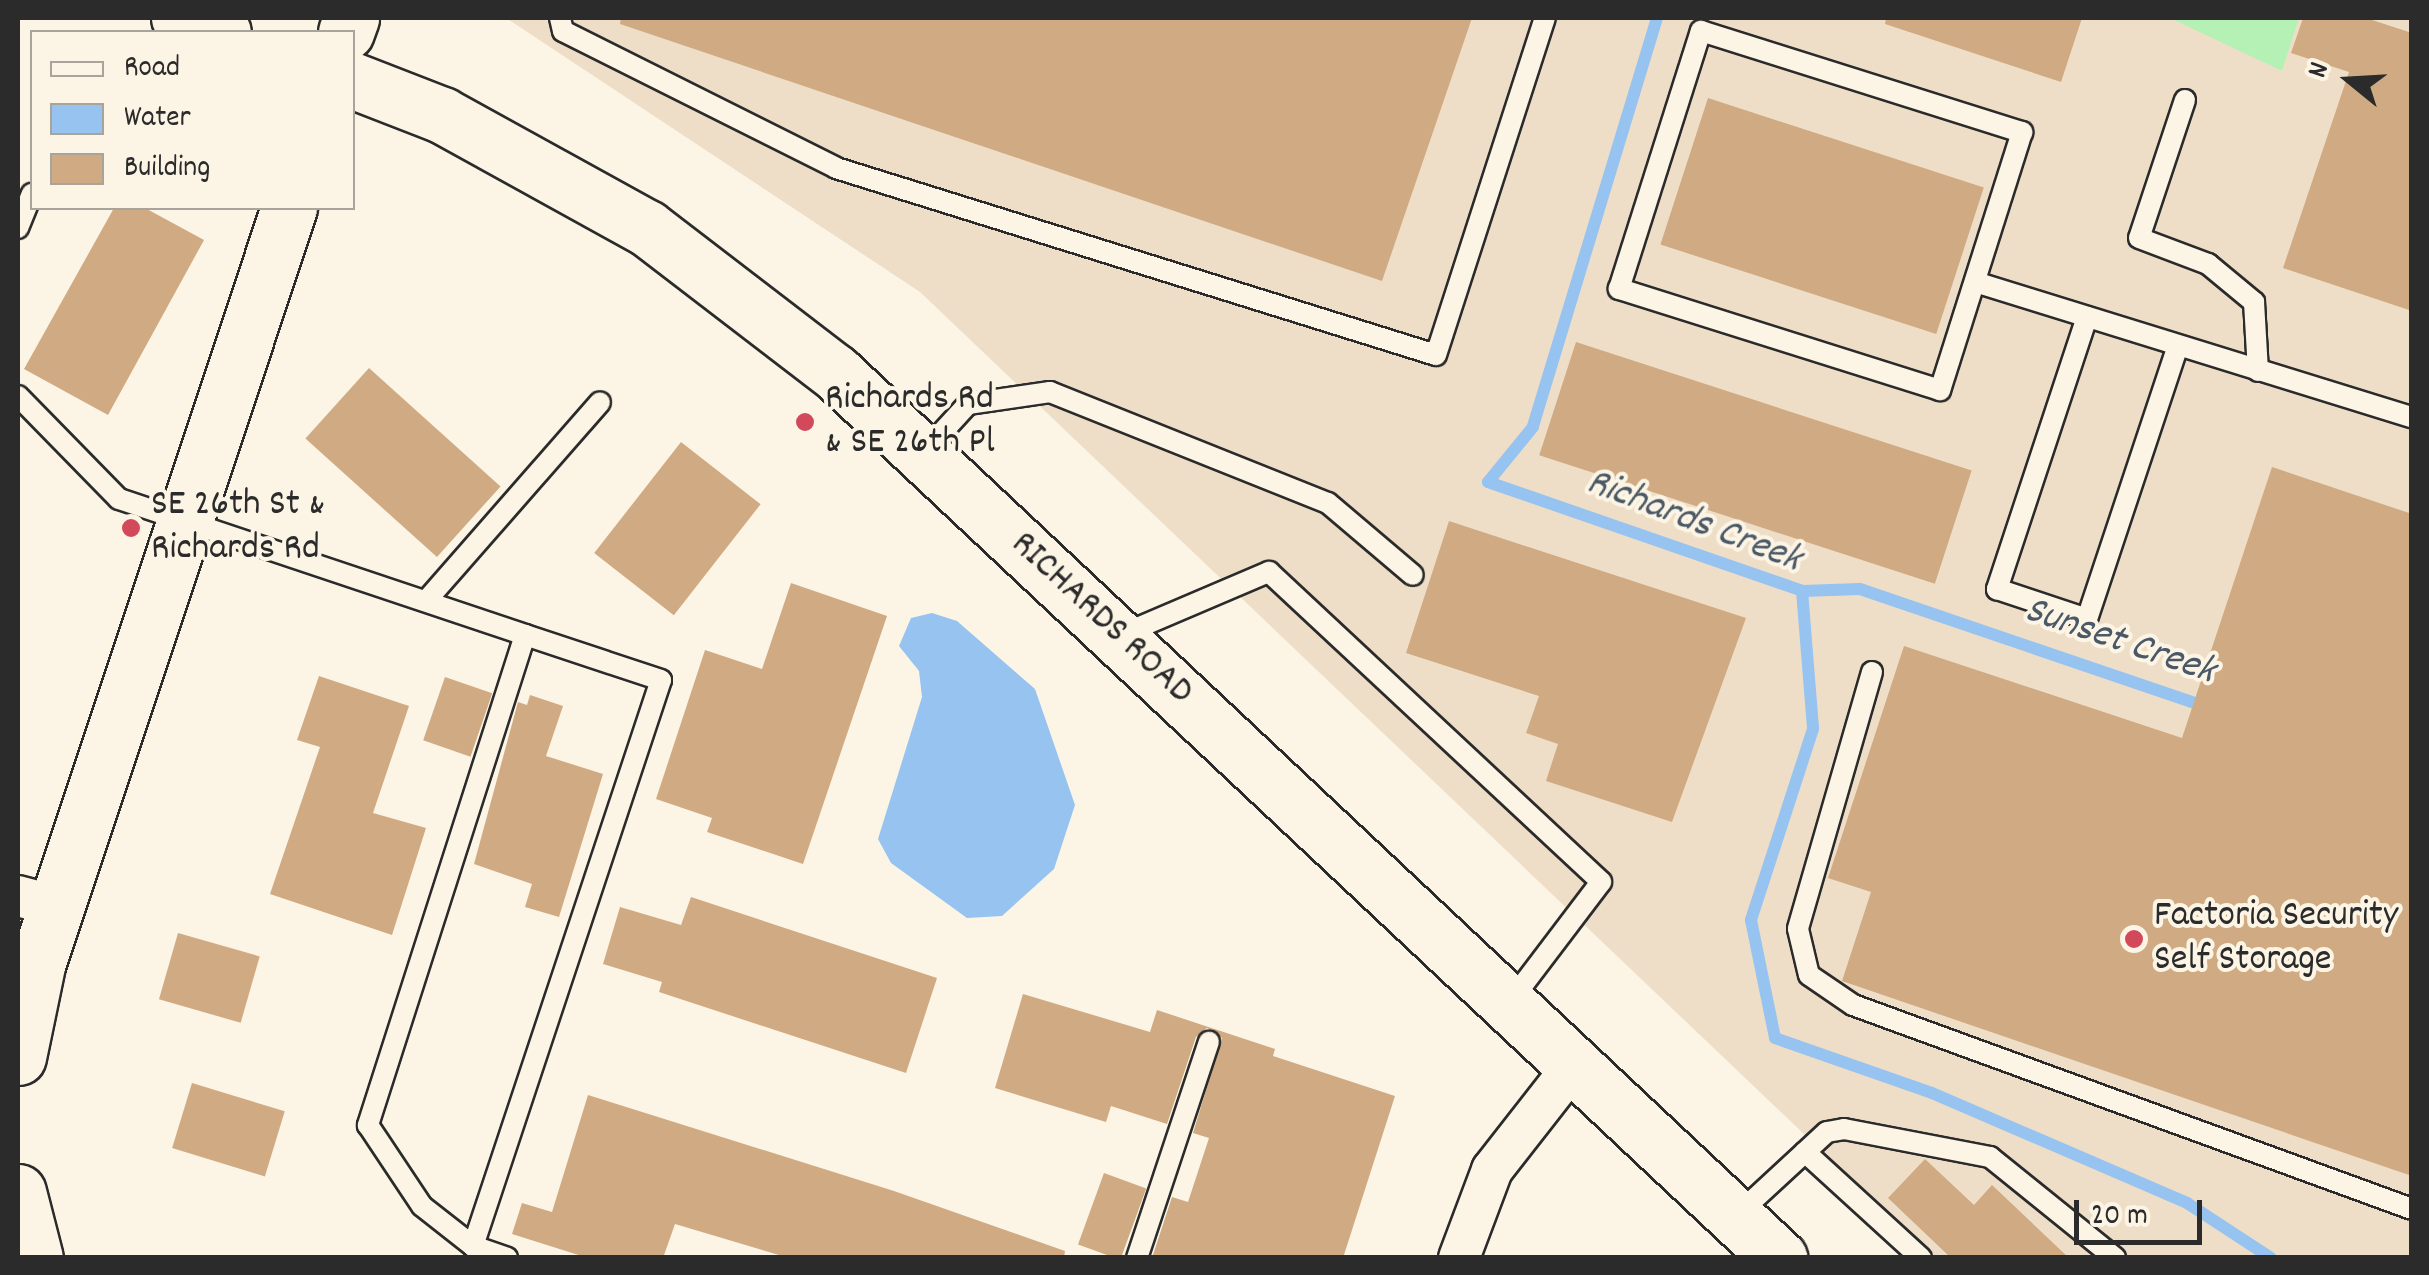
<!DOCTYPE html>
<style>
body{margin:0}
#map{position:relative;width:2429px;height:1275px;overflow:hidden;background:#fcf5e5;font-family:Dekko,sans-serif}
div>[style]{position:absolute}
.built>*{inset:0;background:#efdec7}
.green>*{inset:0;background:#b5f0b4}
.water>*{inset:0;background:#96c3f0}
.stream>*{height:12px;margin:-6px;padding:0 6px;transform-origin:6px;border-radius:6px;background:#96c3f0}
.building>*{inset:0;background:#d0aa82;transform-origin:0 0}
.roads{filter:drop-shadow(2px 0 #2b2b2b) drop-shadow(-2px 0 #2b2b2b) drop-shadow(0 2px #2b2b2b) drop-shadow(0 -2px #2b2b2b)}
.lane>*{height:20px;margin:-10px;padding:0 10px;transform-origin:10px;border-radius:10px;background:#fcf5e5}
.street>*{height:40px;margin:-20px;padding:0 20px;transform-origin:20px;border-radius:20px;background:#fcf5e5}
.secondary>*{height:55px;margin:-27.5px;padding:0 27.5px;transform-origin:27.5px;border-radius:27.5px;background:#fcf5e5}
.dots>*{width:28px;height:28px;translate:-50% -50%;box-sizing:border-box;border:5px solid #fcf5e5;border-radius:50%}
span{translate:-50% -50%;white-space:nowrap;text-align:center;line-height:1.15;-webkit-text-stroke:8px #fcf5e5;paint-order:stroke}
.poi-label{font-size:38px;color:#2b2b2b}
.left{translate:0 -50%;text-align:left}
.street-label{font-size:38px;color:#2b2b2b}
.water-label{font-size:40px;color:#4b5966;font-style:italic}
.frame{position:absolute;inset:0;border:20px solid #2b2b2b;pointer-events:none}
.legend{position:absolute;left:30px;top:30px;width:325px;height:180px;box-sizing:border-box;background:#fcf5e5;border:2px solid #a8a49b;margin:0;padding:12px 18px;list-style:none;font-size:30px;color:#2b2b2b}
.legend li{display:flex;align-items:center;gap:20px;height:50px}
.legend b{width:50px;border:2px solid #a8a49b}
.north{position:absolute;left:2299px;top:30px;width:100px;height:100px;-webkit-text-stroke:8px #fcf5e5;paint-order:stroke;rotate:288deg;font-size:28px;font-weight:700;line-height:40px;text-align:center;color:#2b2b2b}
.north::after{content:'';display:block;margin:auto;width:35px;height:45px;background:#2b2b2b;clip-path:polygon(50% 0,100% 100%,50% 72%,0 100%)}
.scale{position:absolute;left:2074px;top:1200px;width:128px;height:45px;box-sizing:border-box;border:5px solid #2b2b2b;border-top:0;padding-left:12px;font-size:30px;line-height:35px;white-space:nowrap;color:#2b2b2b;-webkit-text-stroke:8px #fcf5e5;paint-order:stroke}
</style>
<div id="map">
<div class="built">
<div style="clip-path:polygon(506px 18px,2411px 18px,2411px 1257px,1933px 1257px,920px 292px)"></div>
</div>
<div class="green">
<div style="clip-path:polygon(2170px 18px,2299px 18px,2282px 71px)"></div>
</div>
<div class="water">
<div style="clip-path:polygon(932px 613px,957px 621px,1035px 689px,1075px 805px,1054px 869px,1002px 916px,967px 918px,891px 863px,878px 839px,922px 697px,919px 671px,899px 646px,911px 618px)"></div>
</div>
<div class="stream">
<div style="left:1657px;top:18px;width:427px;rotate:106.9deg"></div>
<div style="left:1533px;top:427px;width:71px;rotate:129.3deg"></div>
<div style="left:1488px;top:482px;width:332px;rotate:19.1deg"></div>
<div style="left:1802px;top:591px;width:138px;rotate:85.4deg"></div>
<div style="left:1813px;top:729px;width:201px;rotate:108deg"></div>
<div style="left:1751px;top:920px;width:120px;rotate:78.5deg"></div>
<div style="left:1775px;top:1038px;width:166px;rotate:19.3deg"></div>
<div style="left:1932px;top:1093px;width:278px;rotate:23.3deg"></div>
<div style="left:2187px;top:1203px;width:100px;rotate:33.2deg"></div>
<div style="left:1802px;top:591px;width:58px;rotate:-2deg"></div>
<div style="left:1860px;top:589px;width:370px;rotate:18.8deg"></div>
</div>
<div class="building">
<div style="clip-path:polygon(621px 18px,1472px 18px,1382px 281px,620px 24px)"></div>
<div style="clip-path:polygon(1886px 18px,2082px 18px,2061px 82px,1885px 24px)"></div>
<div style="clip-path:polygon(2303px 18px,2366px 18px,2412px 33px,2412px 311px,2283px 268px,2349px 72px,2291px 53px)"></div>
<div style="left:1708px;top:98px;width:290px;height:154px;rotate:18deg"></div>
<div style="clip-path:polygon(114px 208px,145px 208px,204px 240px,108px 415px,24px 369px)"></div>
<div style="left:1576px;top:342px;width:416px;height:119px;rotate:18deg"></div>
<div style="left:369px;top:368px;width:177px;height:95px;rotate:42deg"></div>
<div style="left:681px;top:442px;width:101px;height:141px;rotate:38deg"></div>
<div style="clip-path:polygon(2272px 467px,2412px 514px,2412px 1176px,1842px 981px,1871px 892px,1828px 878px,1904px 646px,2182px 738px)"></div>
<div style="clip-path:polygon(1449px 521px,1746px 618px,1672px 822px,1546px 781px,1558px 744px,1526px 733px,1539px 696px,1406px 653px)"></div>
<div style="clip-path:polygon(791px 583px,887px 616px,803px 864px,707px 832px,712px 818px,656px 799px,705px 650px,762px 669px)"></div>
<div style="clip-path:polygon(319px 676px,409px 706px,373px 813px,426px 828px,392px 935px,270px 894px,320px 747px,297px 740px)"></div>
<div style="left:445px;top:677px;width:50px;height:67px;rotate:19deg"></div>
<div style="clip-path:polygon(530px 695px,563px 706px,546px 756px,603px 774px,559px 917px,525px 907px,532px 884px,474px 864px,518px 702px,527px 705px)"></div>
<div style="clip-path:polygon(691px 897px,937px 978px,906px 1073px,659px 992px,662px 982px,603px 964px,620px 907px,681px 925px)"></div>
<div style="left:178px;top:933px;width:85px;height:69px;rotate:16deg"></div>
<div style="clip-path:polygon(1023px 994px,1150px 1032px,1157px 1010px,1275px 1049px,1273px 1056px,1395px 1096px,1343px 1258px,1152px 1258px,1172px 1197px,1188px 1202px,1209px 1138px,1193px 1133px,1222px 1038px,1207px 1028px,1196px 1037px,1167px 1124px,1111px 1106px,1106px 1122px,995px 1088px)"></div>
<div style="left:192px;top:1083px;width:97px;height:68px;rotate:17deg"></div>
<div style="clip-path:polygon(588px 1095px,894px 1191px,1065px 1251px,1064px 1258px,789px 1258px,675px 1224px,663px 1258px,588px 1258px,512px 1234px,522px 1203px,552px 1212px)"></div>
<div style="clip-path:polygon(1925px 1159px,1974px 1205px,1992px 1185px,2069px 1258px,1951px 1258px,1888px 1198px)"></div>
<div style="left:1104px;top:1173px;width:45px;height:76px;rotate:20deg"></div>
</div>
<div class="roads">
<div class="lane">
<div style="left:560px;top:18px;width:13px;rotate:77deg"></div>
<div style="left:563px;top:31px;width:305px;rotate:26.6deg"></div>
<div style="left:836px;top:168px;width:628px;rotate:17.31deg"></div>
<div style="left:1436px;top:355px;width:354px;rotate:-72.1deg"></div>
<div style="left:1701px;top:31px;width:337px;rotate:17.5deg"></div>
<div style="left:2022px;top:132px;width:271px;rotate:107.6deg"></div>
<div style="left:1940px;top:390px;width:337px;rotate:-162.5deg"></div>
<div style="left:1619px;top:289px;width:271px;rotate:-72.4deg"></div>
<div style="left:2185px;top:100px;width:145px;rotate:108.4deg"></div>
<div style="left:2139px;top:238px;width:74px;rotate:20.6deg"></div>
<div style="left:2208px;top:264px;width:60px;rotate:39.6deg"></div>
<div style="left:2254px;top:302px;width:69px;rotate:86.7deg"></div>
<div style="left:18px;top:228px;width:37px;rotate:-68deg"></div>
<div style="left:1975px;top:282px;width:457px;rotate:17.2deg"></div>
<div style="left:2087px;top:317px;width:287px;rotate:108.3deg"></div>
<div style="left:1997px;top:589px;width:95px;rotate:18.4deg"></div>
<div style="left:2087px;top:619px;width:288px;rotate:-71.6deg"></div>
<div style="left:18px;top:396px;width:144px;rotate:45.6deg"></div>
<div style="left:119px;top:499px;width:428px;rotate:18.5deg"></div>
<div style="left:525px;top:635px;width:515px;rotate:107.77deg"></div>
<div style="left:368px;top:1125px;width:97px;rotate:56.3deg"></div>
<div style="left:422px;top:1206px;width:65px;rotate:38.1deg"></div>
<div style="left:473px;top:1246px;width:36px;rotate:19deg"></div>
<div style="left:925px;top:451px;width:64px;rotate:-47.5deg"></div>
<div style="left:968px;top:404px;width:83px;rotate:-8.3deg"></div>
<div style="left:1050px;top:392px;width:299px;rotate:21.8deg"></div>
<div style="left:1328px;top:503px;width:111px;rotate:40.3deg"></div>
<div style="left:426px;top:601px;width:264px;rotate:-48.8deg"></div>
<div style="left:1121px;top:635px;width:161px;rotate:-23.1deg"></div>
<div style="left:1269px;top:572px;width:454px;rotate:43deg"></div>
<div style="left:1601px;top:882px;width:151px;rotate:127.2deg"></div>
<div style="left:1872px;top:672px;width:267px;rotate:106.1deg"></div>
<div style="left:1798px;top:929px;width:47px;rotate:76.6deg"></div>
<div style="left:1809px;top:975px;width:53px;rotate:34.3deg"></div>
<div style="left:1853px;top:1005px;width:595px;rotate:20.05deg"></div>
<div style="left:1805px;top:1152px;width:157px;rotate:42.4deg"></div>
<div style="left:1738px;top:1214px;width:121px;rotate:-42.7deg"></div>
<div style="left:1827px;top:1132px;width:17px;rotate:-10deg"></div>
<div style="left:1844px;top:1129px;width:149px;rotate:10.9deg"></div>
<div style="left:1990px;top:1157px;width:161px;rotate:38.9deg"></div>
<div style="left:473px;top:1246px;width:596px;rotate:-71.63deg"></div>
<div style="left:661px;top:680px;width:143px;rotate:-161.7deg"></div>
<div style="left:1137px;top:1258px;width:228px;rotate:-71.6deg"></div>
</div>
<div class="street">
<div style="left:18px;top:896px;width:39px;rotate:15deg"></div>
<div style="left:1459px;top:1258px;width:94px;rotate:-69.4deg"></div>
<div style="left:1492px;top:1170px;width:133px;rotate:-52deg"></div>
</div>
<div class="secondary">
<div style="left:179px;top:18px;width:46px;rotate:17.7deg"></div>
<div style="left:346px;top:32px;width:15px;rotate:-70deg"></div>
<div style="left:352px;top:80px;width:97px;rotate:21.3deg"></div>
<div style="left:442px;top:115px;width:234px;rotate:28.9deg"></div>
<div style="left:647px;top:228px;width:237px;rotate:37.5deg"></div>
<div style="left:835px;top:372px;width:1295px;rotate:43.18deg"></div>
<div style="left:18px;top:1057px;width:94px;rotate:-78.3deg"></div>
<div style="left:37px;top:965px;width:798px;rotate:-71.59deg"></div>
<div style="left:18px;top:1192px;width:68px;rotate:75.6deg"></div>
</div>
</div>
<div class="dots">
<div style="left:805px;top:422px;background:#d1495b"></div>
<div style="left:131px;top:528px;background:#d1495b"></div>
<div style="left:2134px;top:939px;background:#d1495b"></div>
</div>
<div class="poi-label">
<span class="left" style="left:825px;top:422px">Richards Rd<br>&amp; SE 26th Pl</span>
<span class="left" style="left:151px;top:528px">SE 26th St &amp;<br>Richards Rd</span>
<span class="left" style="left:2154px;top:939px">Factoria Security<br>Self Storage</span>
</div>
<div class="street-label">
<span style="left:1101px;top:619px;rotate:43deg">RICHARDS ROAD</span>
</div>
<div class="water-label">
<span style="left:1693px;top:523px;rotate:21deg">Richards Creek</span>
<span style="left:2119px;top:643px;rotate:19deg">Sunset Creek</span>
</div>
<div class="frame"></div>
<ul class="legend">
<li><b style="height:12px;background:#fcf5e5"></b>Road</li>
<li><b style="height:28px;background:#96c3f0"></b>Water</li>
<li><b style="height:28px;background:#d0aa82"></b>Building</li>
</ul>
<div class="north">N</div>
<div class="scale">20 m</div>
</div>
